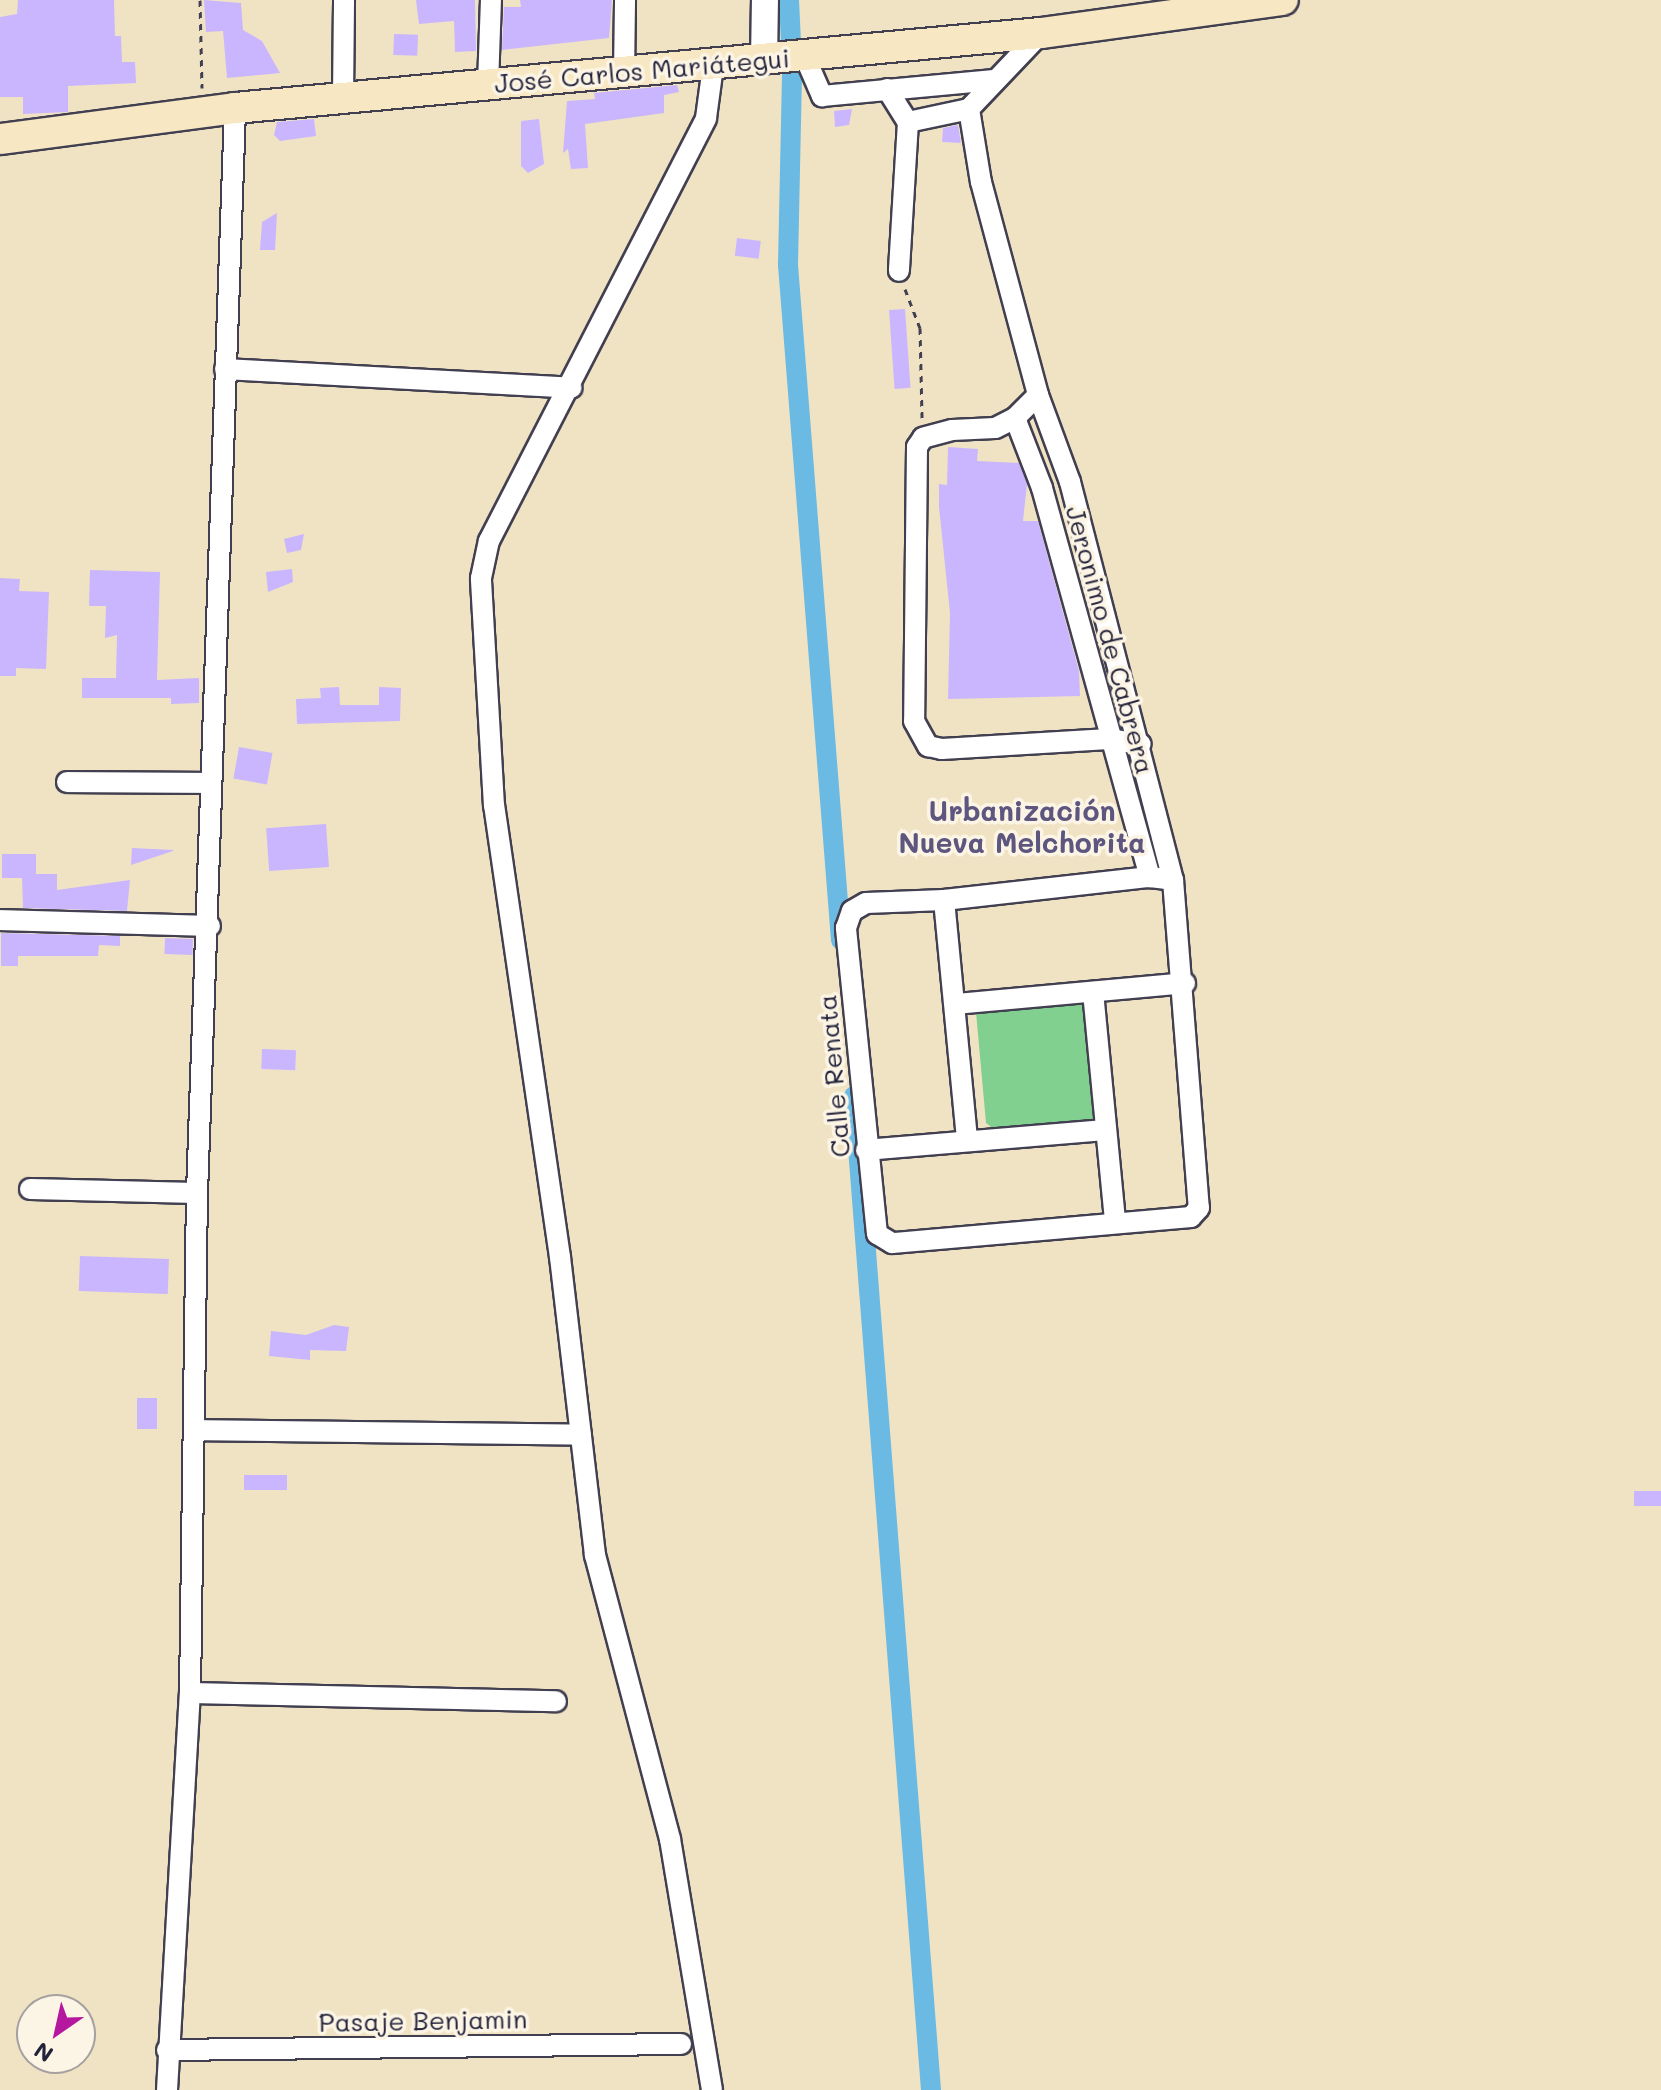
<!DOCTYPE html>
<meta charset="utf-8">
<style>
body{margin:0}
#map{position:relative;width:1661px;height:2090px;overflow:hidden;background:#f0e3c4;font-family:Mali,sans-serif}
div>[style]{position:absolute}
.green>*{inset:0;background:#82d08f}
.canal>*{height:20px;margin:-10px;padding:0 10px;transform-origin:10px;border-radius:10px;background:#6abae4}
.building>*{inset:0;background:#cab6fe;transform-origin:0 0}
.path>*{height:3px;margin-top:-1.5px;transform-origin:0;background:repeating-linear-gradient(90deg,#413f50 0 6px,transparent 0 12px)}
.roads{filter:drop-shadow(2px 0 #413f50) drop-shadow(-2px 0 #413f50) drop-shadow(0 2px #413f50) drop-shadow(0 -2px #413f50)}
.minor>*{height:20px;margin:-10px;padding:0 10px;transform-origin:10px;border-radius:10px;background:#fff}
.tertiary>*{height:26px;margin:-13px;padding:0 13px;transform-origin:13px;border-radius:13px;background:#fff}
.secondary>*{height:30px;margin:-15px;padding:0 15px;transform-origin:15px;border-radius:15px;background:#f7e8c3}
span{translate:-50% -50%;white-space:nowrap;text-align:center;line-height:1.15;-webkit-text-stroke:7px #fcf5e5;paint-order:stroke}
.street-label{font-size:26px;color:#22223b}
.neighbourhood-label{font-size:28px;color:#5d567f;font-weight:700}
.north{position:absolute;left:16px;top:1994px;width:80px;height:80px;box-sizing:border-box;background:#fcf5e5;border:2px solid #a5a1a1;border-radius:50%;rotate:214deg;font-size:22px;font-weight:700;line-height:32px;text-align:center;color:#22223b}
.north::after{content:'';display:block;margin:auto;width:28px;height:36px;background:#b5179e;clip-path:polygon(50% 0,100% 100%,50% 72%,0 100%)}
</style>
<div id="map">
<div class="green">
<div style="clip-path:polygon(1097px 995px,1107px 1118px,995px 1130px,986px 1123px,976px 1012px)"></div>
</div>
<div class="canal">
<div style="left:789px;top:0;width:42px;rotate:87.3deg"></div>
<div style="left:792px;top:74px;width:191px;rotate:91.2deg"></div>
<div style="left:788px;top:265px;width:677px;rotate:85.51deg"></div>
<div style="left:854px;top:1096px;width:997px;rotate:85.57deg"></div>
</div>
<div class="building">
<div style="clip-path:polygon(18px 0,114px 0,115px 36px,121px 36px,122px 62px,135px 62px,136px 83px,68px 86px,68px 112px,23px 114px,23px 97px,0 97px,0 17px,17px 14px)"></div>
<div style="clip-path:polygon(204px 0,241px 3px,243px 30px,262px 41px,280px 73px,227px 78px,223px 31px,206px 32px)"></div>
<div style="clip-path:polygon(416px 0,475px 0,476px 51px,455px 52px,454px 21px,419px 24px)"></div>
<div style="clip-path:polygon(520px 0,612px 0,609px 38px,502px 50px,504px 7px,521px 7px)"></div>
<div style="left:394px;top:34px;width:24px;height:21px;rotate:2deg"></div>
<div style="clip-path:polygon(677px 85px,679px 92px,664px 95px,664px 113px,585px 124px,588px 168px,571px 169px,568px 149px,563px 153px,567px 101px,595px 99px,594px 93px)"></div>
<div style="clip-path:polygon(852px 109px,849px 125px,835px 127px,834px 111px)"></div>
<div style="clip-path:polygon(314px 119px,316px 136px,280px 141px,274px 135px,277px 122px)"></div>
<div style="clip-path:polygon(539px 119px,544px 164px,528px 173px,521px 166px,521px 121px)"></div>
<div style="clip-path:polygon(958px 125px,961px 143px,942px 142px,943px 128px)"></div>
<div style="clip-path:polygon(277px 213px,275px 250px,260px 250px,262px 222px)"></div>
<div style="left:737px;top:238px;width:24px;height:18px;rotate:7deg"></div>
<div style="left:905px;top:309px;width:79px;height:16px;rotate:86deg"></div>
<div style="clip-path:polygon(948px 447px,978px 449px,977px 461px,1019px 463px,1027px 484px,1023px 521px,1038px 521px,1079px 671px,1080px 696px,948px 699px,950px 613px,939px 507px,939px 484px,947px 485px)"></div>
<div style="clip-path:polygon(304px 534px,301px 550px,287px 553px,284px 539px)"></div>
<div style="clip-path:polygon(292px 569px,293px 582px,268px 592px,266px 572px)"></div>
<div style="clip-path:polygon(90px 570px,160px 572px,157px 680px,199px 678px,199px 703px,171px 704px,171px 698px,82px 698px,82px 678px,116px 678px,117px 635px,105px 638px,106px 606px,89px 606px)"></div>
<div style="clip-path:polygon(0 578px,20px 579px,19px 591px,49px 592px,46px 669px,16px 668px,16px 676px,0 676px)"></div>
<div style="clip-path:polygon(339px 687px,340px 705px,379px 705px,379px 687px,401px 688px,400px 721px,297px 724px,296px 699px,321px 698px,320px 688px)"></div>
<div style="left:239px;top:747px;width:34px;height:32px;rotate:10deg"></div>
<div style="left:326px;top:824px;width:43px;height:60px;rotate:86deg"></div>
<div style="clip-path:polygon(132px 848px,173px 850px,173px 851px,131px 865px)"></div>
<div style="clip-path:polygon(2px 854px,36px 854px,36px 874px,57px 874px,57px 890px,130px 880px,127px 911px,23px 908px,22px 878px,2px 878px)"></div>
<div style="clip-path:polygon(1px 933px,120px 936px,120px 946px,99px 945px,98px 956px,18px 956px,18px 966px,1px 966px)"></div>
<div style="left:165px;top:938px;width:28px;height:16px;rotate:2deg"></div>
<div style="left:262px;top:1049px;width:34px;height:20px;rotate:2deg"></div>
<div style="left:80px;top:1256px;width:89px;height:35px;rotate:2deg"></div>
<div style="clip-path:polygon(334px 1325px,349px 1327px,346px 1351px,310px 1350px,310px 1360px,269px 1356px,271px 1331px,306px 1335px)"></div>
<div style="left:137px;top:1398px;width:20px;height:31px"></div>
<div style="left:244px;top:1475px;width:43px;height:15px"></div>
<div style="left:1661px;top:1491px;width:15px;height:27px;rotate:90deg"></div>
</div>
<div class="path">
<div style="left:200px;top:0;width:88px;rotate:88.7deg"></div>
<div style="left:905px;top:289px;width:42px;rotate:69deg"></div>
<div style="left:920px;top:328px;width:90px;rotate:88.7deg"></div>
</div>
<div class="roads">
<div class="minor">
<div style="left:1041px;top:33px;width:105px;rotate:133.5deg"></div>
<div style="left:969px;top:109px;width:74px;rotate:80.7deg"></div>
<div style="left:981px;top:182px;width:220px;rotate:75deg"></div>
<div style="left:1038px;top:395px;width:93px;rotate:69.8deg"></div>
<div style="left:1070px;top:482px;width:411px;rotate:75.5deg"></div>
<div style="left:1173px;top:880px;width:329px;rotate:85.5deg"></div>
<div style="left:1199px;top:1208px;width:12px;rotate:132deg"></div>
<div style="left:1191px;top:1217px;width:300px;rotate:175deg"></div>
<div style="left:892px;top:1243px;width:17px;rotate:-149deg"></div>
<div style="left:877px;top:1234px;width:308px;rotate:-95.8deg"></div>
<div style="left:846px;top:928px;width:18px;rotate:-71deg"></div>
<div style="left:852px;top:911px;width:16px;rotate:-30deg"></div>
<div style="left:866px;top:903px;width:78px;rotate:-2.2deg"></div>
<div style="left:944px;top:900px;width:207px;rotate:-6.4deg"></div>
<div style="left:1150px;top:877px;width:23px;rotate:7deg"></div>
<div style="left:805px;top:57px;width:43px;rotate:66.4deg"></div>
<div style="left:822px;top:96px;width:173px;rotate:-5.3deg"></div>
<div style="left:624px;top:74px;width:74px;rotate:-89.2deg"></div>
<div style="left:488px;top:85px;width:85px;rotate:-88deg"></div>
<div style="left:887px;top:89px;width:39px;rotate:58deg"></div>
<div style="left:908px;top:122px;width:149px;rotate:93.5deg"></div>
<div style="left:343px;top:98px;width:98px;rotate:-89.4deg"></div>
<div style="left:908px;top:122px;width:62px;rotate:-12deg"></div>
<div style="left:225px;top:369px;width:347px;rotate:3.1deg"></div>
<div style="left:1038px;top:395px;width:33px;rotate:135deg"></div>
<div style="left:1015px;top:418px;width:22px;rotate:153deg"></div>
<div style="left:995px;top:428px;width:43px;rotate:177.3deg"></div>
<div style="left:952px;top:430px;width:30px;rotate:165deg"></div>
<div style="left:923px;top:438px;width:11px;rotate:124deg"></div>
<div style="left:917px;top:447px;width:274px;rotate:90.6deg"></div>
<div style="left:914px;top:721px;width:29px;rotate:61deg"></div>
<div style="left:928px;top:746px;width:14px;rotate:12deg"></div>
<div style="left:942px;top:749px;width:167px;rotate:-3.4deg"></div>
<div style="left:1109px;top:739px;width:32px;rotate:9deg"></div>
<div style="left:1015px;top:418px;width:75px;rotate:68.9deg"></div>
<div style="left:1042px;top:488px;width:404px;rotate:74.5deg"></div>
<div style="left:67px;top:782px;width:143px;rotate:0.4deg"></div>
<div style="left:944px;top:900px;width:239px;rotate:84.5deg"></div>
<div style="left:0;top:920px;width:210px;rotate:1.6deg"></div>
<div style="left:1093px;top:992px;width:230px;rotate:84.5deg"></div>
<div style="left:956px;top:1004px;width:230px;rotate:-5.2deg"></div>
<div style="left:866px;top:1150px;width:239px;rotate:-4.8deg"></div>
<div style="left:30px;top:1189px;width:167px;rotate:1.4deg"></div>
<div style="left:195px;top:1430px;width:386px;rotate:0.7deg"></div>
<div style="left:190px;top:1693px;width:366px;rotate:1.3deg"></div>
<div style="left:167px;top:2050px;width:514px;rotate:-0.67deg"></div>
<div style="left:167px;top:2090px;width:398px;rotate:-86.7deg"></div>
<div style="left:190px;top:1693px;width:500px;rotate:-89.2deg"></div>
<div style="left:197px;top:1193px;width:1086px;rotate:-87.99deg"></div>
<div style="left:712px;top:2090px;width:254px;rotate:-99.5deg"></div>
<div style="left:670px;top:1839px;width:294px;rotate:-104.8deg"></div>
<div style="left:595px;top:1555px;width:300px;rotate:-96.7deg"></div>
<div style="left:560px;top:1257px;width:456px;rotate:-98.3deg"></div>
<div style="left:494px;top:806px;width:228px;rotate:-93.3deg"></div>
<div style="left:481px;top:578px;width:38px;rotate:-78deg"></div>
<div style="left:489px;top:541px;width:475px;rotate:-62.8deg"></div>
<div style="left:706px;top:118px;width:52px;rotate:-82.3deg"></div>
</div>
<div class="tertiary">
<div style="left:764px;top:61px;width:61px;rotate:-89.1deg"></div>
</div>
<div class="secondary">
<div style="left:0;top:139px;width:237px;rotate:-7.5deg"></div>
<div style="left:235px;top:108px;width:809px;rotate:-5.32deg"></div>
<div style="left:1041px;top:33px;width:244px;rotate:-7.8deg"></div>
</div>
</div>
<div class="street-label">
<span style="left:642px;top:71px;rotate:-5deg">José Carlos Mariátegui</span>
<span style="left:1110px;top:640px;rotate:75deg">Jeronimo de Cabrera</span>
<span style="left:834px;top:1076px;rotate:-95deg">Calle Renata</span>
<span style="left:423px;top:2021px;rotate:-1deg">Pasaje Benjamin</span>
</div>
<div class="neighbourhood-label">
<span style="left:1022px;top:826px">Urbanización<br>Nueva Melchorita</span>
</div>
<div class="north">N</div>
</div>
